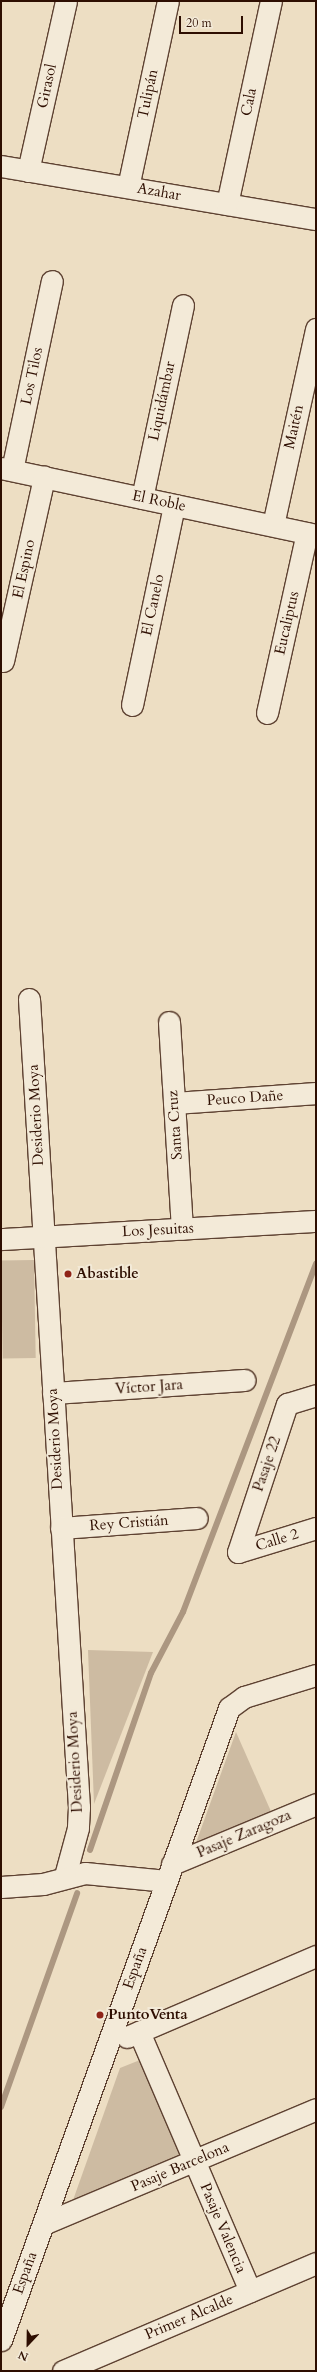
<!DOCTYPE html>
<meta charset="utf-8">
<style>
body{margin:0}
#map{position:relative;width:317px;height:2372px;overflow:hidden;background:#eddec3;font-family:Cardo,serif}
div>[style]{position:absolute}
.green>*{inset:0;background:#cdbba2;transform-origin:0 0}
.stream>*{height:6px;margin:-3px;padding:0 3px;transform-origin:3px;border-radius:3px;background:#ac9781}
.roads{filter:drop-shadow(1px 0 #5e4232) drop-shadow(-1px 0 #5e4232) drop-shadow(0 1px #5e4232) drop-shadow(0 -1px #5e4232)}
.street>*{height:21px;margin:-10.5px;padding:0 10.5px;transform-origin:10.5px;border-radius:10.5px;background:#f3ead8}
.dots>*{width:11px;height:11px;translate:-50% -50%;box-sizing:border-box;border:2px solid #f3ead8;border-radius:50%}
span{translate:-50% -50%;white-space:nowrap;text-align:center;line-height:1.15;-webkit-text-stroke:4px #f3ead8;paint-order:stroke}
.street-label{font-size:15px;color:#2e0e01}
.poi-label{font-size:15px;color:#2e0e01;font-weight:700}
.left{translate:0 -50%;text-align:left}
.frame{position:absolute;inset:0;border:2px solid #2e0e01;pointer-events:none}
.north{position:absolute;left:8px;top:2324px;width:40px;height:40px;-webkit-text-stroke:3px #f3ead8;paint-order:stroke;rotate:202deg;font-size:11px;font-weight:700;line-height:16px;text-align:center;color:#2e0e01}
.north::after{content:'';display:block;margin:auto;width:14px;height:18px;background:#2e0e01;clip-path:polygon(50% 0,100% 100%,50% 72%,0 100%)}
.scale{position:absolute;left:179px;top:16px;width:64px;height:18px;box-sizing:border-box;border:2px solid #2e0e01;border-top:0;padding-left:5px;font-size:12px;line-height:14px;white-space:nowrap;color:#2e0e01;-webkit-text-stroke:3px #f3ead8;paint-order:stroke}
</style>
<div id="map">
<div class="green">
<div style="left:34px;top:1260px;width:98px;height:33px;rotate:89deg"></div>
<div style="clip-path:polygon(88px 1650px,153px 1652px,94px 1804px)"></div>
<div style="clip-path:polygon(236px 1732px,273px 1816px,193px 1851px)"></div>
<div style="clip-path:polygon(140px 2060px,181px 2158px,72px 2203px,120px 2068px)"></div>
</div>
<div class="stream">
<div style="left:90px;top:1850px;width:187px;rotate:-71deg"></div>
<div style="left:151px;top:1673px;width:69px;rotate:-62.3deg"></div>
<div style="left:183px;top:1612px;width:373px;rotate:-69.1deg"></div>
<div style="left:1px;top:2107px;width:227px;rotate:-70.4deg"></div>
</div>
<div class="roads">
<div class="street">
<div style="left:1px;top:166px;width:319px;rotate:9.6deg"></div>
<div style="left:28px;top:171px;width:174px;rotate:-77.4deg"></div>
<div style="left:128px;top:187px;width:190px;rotate:-77.9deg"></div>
<div style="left:227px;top:204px;width:208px;rotate:-77.8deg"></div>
<div style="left:1px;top:468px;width:322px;rotate:12deg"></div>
<div style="left:12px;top:470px;width:193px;rotate:-78.1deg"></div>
<div style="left:142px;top:498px;width:197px;rotate:-78deg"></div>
<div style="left:273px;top:525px;width:201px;rotate:-77.6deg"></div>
<div style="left:3px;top:661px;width:189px;rotate:-77.4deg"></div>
<div style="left:132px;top:705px;width:204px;rotate:-78.1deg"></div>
<div style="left:267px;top:713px;width:184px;rotate:-77.5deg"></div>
<div style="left:29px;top:999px;width:810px;rotate:86.46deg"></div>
<div style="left:79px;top:1807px;width:21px;rotate:93deg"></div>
<div style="left:78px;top:1828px;width:50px;rotate:105.2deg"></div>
<div style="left:169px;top:1022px;width:207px;rotate:86.4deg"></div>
<div style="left:174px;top:1103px;width:142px;rotate:-4deg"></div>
<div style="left:1px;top:1239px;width:316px;rotate:-3.3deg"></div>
<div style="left:53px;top:1393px;width:192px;rotate:-3.9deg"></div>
<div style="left:61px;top:1528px;width:136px;rotate:-4.2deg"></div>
<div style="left:238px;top:1552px;width:156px;rotate:-71.7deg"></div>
<div style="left:287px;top:1404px;width:30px;rotate:-17deg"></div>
<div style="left:238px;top:1552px;width:82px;rotate:-17.1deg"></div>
<div style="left:172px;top:1864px;width:156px;rotate:-22.6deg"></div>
<div style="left:1px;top:1887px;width:42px;rotate:-4.1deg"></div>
<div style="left:43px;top:1884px;width:43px;rotate:-14.7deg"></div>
<div style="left:85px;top:1873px;width:82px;rotate:5.6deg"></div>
<div style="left:139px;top:2032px;width:282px;rotate:66.8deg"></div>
<div style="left:127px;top:2037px;width:206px;rotate:-23.2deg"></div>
<div style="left:43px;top:2224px;width:296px;rotate:-22.8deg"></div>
<div style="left:1px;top:2340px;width:672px;rotate:-70.16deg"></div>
<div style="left:229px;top:1708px;width:19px;rotate:-36deg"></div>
<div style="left:244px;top:1697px;width:75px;rotate:-17deg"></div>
<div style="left:63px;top:2371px;width:275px;rotate:-23.1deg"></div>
</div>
</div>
<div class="dots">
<div style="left:68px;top:1274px;background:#8f2418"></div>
<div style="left:100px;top:2015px;background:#8f2418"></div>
</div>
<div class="street-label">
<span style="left:47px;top:86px;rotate:-78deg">Girasol</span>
<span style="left:148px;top:94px;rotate:-78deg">Tulipán</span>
<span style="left:249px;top:102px;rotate:-78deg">Cala</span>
<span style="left:159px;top:192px;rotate:10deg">Azahar</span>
<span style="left:32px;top:376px;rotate:-78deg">Los Tilos</span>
<span style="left:162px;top:401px;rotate:-78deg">Liquidámbar</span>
<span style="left:294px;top:427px;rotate:-78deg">Maitén</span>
<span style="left:159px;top:501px;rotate:12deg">El Roble</span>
<span style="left:24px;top:569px;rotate:-78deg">El Espino</span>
<span style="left:153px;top:605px;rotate:-78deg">El Canelo</span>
<span style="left:287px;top:623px;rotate:-77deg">Eucaliptus</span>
<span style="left:245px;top:1098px;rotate:-4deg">Peuco Dañe</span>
<span style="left:36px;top:1115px;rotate:-93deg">Desiderio Moya</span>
<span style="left:175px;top:1125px;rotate:-94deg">Santa Cruz</span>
<span style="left:158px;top:1230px;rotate:-3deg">Los Jesuitas</span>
<span style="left:149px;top:1387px;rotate:-4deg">Víctor Jara</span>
<span style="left:55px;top:1439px;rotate:-93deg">Desiderio Moya</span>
<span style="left:267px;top:1464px;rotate:-71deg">Pasaje 22</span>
<span style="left:129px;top:1523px;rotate:-4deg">Rey Cristián</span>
<span style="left:277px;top:1540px;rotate:-17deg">Calle 2</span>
<span style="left:75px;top:1762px;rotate:-93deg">Desiderio Moya</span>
<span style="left:244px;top:1834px;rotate:-23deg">Pasaje Zaragoza</span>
<span style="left:135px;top:1968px;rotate:-70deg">España</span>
<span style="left:180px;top:2167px;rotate:-23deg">Pasaje Barcelona</span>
<span style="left:223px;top:2228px;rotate:67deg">Pasaje Valencia</span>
<span style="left:25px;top:2273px;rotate:-70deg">España</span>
<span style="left:189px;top:2317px;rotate:-23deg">Primer Alcalde</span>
</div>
<div class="poi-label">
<span class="left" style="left:76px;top:1274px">Abastible</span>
<span class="left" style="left:108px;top:2015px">PuntoVenta</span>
</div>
<div class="frame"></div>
<div class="north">N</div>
<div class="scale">20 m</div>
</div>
